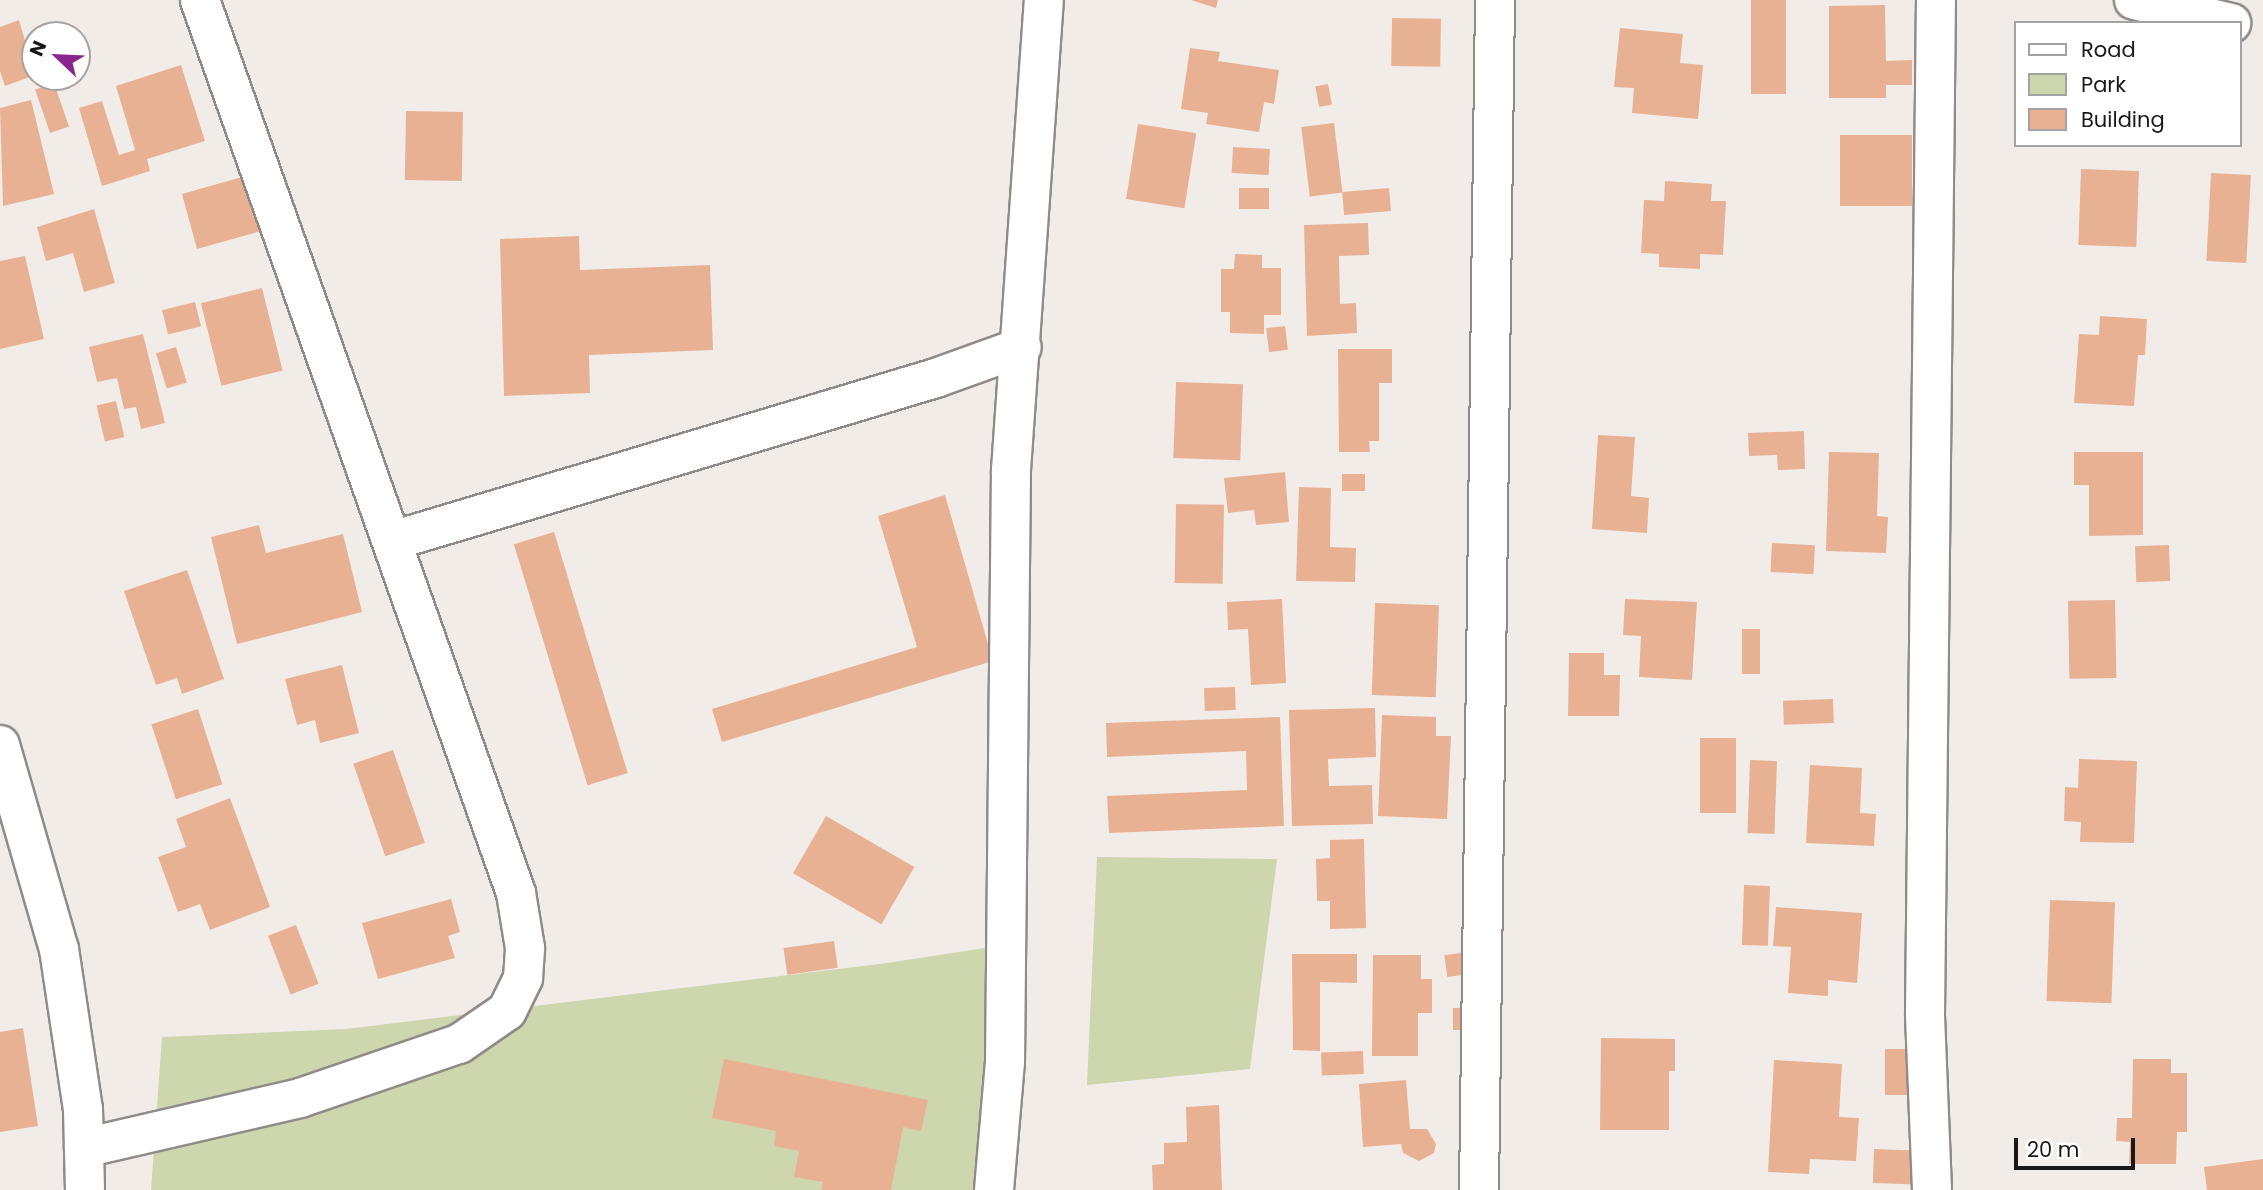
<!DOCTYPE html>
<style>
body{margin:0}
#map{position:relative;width:2263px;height:1190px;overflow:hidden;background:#f2ece9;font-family:Poppins,sans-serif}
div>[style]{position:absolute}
.green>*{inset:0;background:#cdd6ad}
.building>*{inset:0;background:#e9b193;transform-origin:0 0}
.roads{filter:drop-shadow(2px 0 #908b88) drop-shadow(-2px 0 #908b88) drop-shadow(0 2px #908b88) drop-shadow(0 -2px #908b88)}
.minor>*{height:38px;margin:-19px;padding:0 19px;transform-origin:19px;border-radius:19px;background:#fff}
span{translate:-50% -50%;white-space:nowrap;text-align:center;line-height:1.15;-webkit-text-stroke:5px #fff;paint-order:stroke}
.legend{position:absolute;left:2014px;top:21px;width:228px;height:126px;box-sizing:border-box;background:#fff;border:2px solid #a4a3a3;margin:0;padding:9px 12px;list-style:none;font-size:21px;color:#1b1918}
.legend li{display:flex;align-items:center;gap:14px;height:35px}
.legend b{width:35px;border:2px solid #a4a3a3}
.north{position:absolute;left:21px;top:21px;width:70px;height:70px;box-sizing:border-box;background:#fff;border:2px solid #a4a3a3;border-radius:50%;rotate:293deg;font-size:19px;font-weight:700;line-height:28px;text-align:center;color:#1b1918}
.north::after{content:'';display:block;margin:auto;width:24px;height:32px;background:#89258d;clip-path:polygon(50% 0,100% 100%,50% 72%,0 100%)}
.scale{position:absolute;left:2014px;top:1138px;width:121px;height:32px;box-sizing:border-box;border:4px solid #1b1918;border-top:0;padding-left:9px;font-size:21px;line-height:24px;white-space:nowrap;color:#1b1918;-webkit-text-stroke:5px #fff;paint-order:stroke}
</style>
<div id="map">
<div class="green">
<div style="clip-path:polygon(1097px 857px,1277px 859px,1250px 1069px,1087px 1085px)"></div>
<div style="clip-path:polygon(1017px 943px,992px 1190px,151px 1190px,162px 1037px,346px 1029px,887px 963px)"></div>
</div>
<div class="building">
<div style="clip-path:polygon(1191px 0,1218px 0,1216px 8px)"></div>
<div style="left:1751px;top:0;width:35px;height:94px"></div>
<div style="clip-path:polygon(1885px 5px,1886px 61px,1912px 60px,1912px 85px,1886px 85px,1886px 98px,1829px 98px,1829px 6px)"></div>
<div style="left:1392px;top:18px;width:49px;height:48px;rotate:1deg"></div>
<div style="clip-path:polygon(19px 20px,35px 75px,5px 86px,0 71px,0 27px)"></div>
<div style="clip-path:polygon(1620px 28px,1683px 34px,1680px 63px,1703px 65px,1698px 119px,1632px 113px,1634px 88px,1614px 87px)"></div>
<div style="clip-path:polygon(1190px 48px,1220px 52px,1218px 61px,1279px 70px,1274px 104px,1264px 102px,1259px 132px,1206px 124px,1208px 113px,1181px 109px)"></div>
<div style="clip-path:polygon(181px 65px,205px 141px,147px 159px,150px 171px,102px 186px,79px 108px,102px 101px,119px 155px,135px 150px,116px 86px)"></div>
<div style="left:54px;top:83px;width:46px;height:20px;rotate:71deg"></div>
<div style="left:1328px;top:84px;width:21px;height:13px;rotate:79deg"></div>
<div style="clip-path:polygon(31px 100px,54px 194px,3px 206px,0 108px)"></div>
<div style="left:406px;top:111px;width:57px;height:69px;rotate:1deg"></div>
<div style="left:1334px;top:123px;width:70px;height:33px;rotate:83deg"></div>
<div style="left:1138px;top:124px;width:59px;height:76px;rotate:9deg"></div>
<div style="left:1840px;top:135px;width:72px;height:71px"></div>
<div style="left:1233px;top:147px;width:37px;height:26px;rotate:3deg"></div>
<div style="left:2081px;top:169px;width:58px;height:76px;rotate:2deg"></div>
<div style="clip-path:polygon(256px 173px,253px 204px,261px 231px,197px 249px,182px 194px)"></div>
<div style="left:2211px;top:173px;width:40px;height:88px;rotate:3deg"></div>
<div style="clip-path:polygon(1665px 181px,1712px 184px,1711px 201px,1726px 201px,1723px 255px,1700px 254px,1700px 269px,1659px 267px,1659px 254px,1641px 253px,1644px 200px,1664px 201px)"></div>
<div style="left:1239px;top:188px;width:30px;height:21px"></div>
<div style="left:1389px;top:188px;width:23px;height:47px;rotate:85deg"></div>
<div style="clip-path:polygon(94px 209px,115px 283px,84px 292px,73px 253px,46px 261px,37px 227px)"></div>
<div style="clip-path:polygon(1368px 223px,1369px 255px,1339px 256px,1340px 304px,1356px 303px,1357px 333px,1307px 336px,1304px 225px)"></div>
<div style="clip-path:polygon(579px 236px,580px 270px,710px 265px,713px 350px,589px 355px,590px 393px,504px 396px,500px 239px)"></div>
<div style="clip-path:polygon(1235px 254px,1262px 255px,1262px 268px,1281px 268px,1281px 315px,1264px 315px,1264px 334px,1230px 333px,1230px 312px,1221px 312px,1221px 269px,1234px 269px)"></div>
<div style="clip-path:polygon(25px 256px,44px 339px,0 349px,0 261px)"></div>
<div style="left:262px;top:288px;width:85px;height:63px;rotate:76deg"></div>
<div style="left:195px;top:302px;width:25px;height:34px;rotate:76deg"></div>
<div style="clip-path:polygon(2100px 316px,2147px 319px,2145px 355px,2138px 355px,2134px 406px,2074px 403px,2079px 334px,2099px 335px)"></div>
<div style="left:1285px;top:326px;width:24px;height:19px;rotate:83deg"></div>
<div style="clip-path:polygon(143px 334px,165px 423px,141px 429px,136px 407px,124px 409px,117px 378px,97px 382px,89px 347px)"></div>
<div style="left:176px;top:347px;width:37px;height:21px;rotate:73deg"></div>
<div style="clip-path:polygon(1338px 349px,1392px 349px,1392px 383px,1379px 383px,1379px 441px,1369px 441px,1370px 452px,1339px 452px)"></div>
<div style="left:1176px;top:382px;width:67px;height:76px;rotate:2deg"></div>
<div style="left:116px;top:401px;width:37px;height:20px;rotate:77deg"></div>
<div style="clip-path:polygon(1804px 431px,1805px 469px,1778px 470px,1777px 455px,1749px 456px,1748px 433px)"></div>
<div style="clip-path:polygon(1598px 435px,1635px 437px,1631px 496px,1649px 498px,1647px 533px,1592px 529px)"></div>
<div style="clip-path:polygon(1829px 452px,1879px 453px,1877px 516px,1888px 517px,1886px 553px,1826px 551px)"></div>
<div style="clip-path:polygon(2074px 452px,2143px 452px,2143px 535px,2089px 536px,2089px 485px,2074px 485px)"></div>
<div style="clip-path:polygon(1285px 472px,1289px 522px,1256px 525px,1254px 510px,1228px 513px,1224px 478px)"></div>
<div style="left:1342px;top:474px;width:23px;height:17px"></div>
<div style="clip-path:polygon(1299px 487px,1331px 488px,1330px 547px,1356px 548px,1355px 582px,1296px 581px)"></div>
<div style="clip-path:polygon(945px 495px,993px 661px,722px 742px,712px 709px,917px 647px,878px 516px)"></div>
<div style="left:1176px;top:504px;width:48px;height:79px;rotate:1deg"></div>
<div style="clip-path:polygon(259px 525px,266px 553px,343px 534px,362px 612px,237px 644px,211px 537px)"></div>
<div style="left:554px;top:532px;width:252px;height:42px;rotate:73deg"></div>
<div style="left:1772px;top:543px;width:43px;height:29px;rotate:3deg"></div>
<div style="left:2169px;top:545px;width:36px;height:34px;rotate:88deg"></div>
<div style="clip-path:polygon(187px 570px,224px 679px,182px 694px,177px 678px,156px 685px,124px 591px)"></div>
<div style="clip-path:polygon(1282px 599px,1286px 683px,1251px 685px,1248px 629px,1228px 630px,1227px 602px)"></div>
<div style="clip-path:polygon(1625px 599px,1697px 602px,1692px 680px,1639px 677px,1641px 636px,1623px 635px)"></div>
<div style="left:2115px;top:600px;width:78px;height:47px;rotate:89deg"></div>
<div style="left:1375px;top:603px;width:64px;height:92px;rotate:2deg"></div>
<div style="left:1742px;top:629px;width:18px;height:45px"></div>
<div style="clip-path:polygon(1569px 653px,1604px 653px,1604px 675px,1620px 675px,1619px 716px,1568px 716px)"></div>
<div style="clip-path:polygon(342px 665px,359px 733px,320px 743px,315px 720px,297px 725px,285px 679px)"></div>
<div style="left:1235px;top:687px;width:23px;height:31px;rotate:88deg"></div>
<div style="left:1833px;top:699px;width:24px;height:50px;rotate:88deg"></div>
<div style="clip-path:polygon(1375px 708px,1376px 757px,1328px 759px,1329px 786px,1372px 785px,1373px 824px,1292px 826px,1289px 710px)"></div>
<div style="left:198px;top:709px;width:79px;height:49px;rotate:72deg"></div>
<div style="clip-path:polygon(1382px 715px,1436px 717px,1436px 736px,1451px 736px,1447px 819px,1378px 816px)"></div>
<div style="clip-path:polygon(1280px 717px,1284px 826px,1109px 833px,1107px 796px,1247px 790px,1246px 751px,1107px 757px,1106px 723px)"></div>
<div style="left:1700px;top:738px;width:36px;height:75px"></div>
<div style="left:393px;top:750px;width:98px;height:42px;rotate:71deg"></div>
<div style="clip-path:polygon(2079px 759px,2137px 761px,2134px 843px,2080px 842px,2081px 822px,2064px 821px,2065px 787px,2078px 788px)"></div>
<div style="left:1777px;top:761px;width:73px;height:27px;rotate:92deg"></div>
<div style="clip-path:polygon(1810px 765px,1862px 768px,1860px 813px,1876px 814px,1874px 846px,1806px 843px)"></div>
<div style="clip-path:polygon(230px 798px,270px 907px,210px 930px,200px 904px,178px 912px,158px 857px,186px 847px,176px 819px)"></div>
<div style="left:826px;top:816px;width:102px;height:66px;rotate:30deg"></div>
<div style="clip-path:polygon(1364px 839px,1366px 928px,1330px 929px,1330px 901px,1317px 901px,1316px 859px,1330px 858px,1330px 840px)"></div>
<div style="left:1744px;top:885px;width:26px;height:60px;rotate:2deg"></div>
<div style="clip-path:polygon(451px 899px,460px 932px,448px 936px,455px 958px,378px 979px,362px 923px)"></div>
<div style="left:2050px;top:900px;width:65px;height:101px;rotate:2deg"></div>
<div style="clip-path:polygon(1776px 907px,1862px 913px,1857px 983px,1828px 980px,1828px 996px,1788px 993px,1791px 947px,1773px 946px)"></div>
<div style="left:296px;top:925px;width:63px;height:30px;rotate:69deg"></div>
<div style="left:834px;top:941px;width:27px;height:51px;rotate:82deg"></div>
<div style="left:1474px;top:951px;width:22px;height:30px;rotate:82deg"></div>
<div style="clip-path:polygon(1292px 954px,1357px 954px,1357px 983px,1320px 982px,1320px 1051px,1293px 1050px)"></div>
<div style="clip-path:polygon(1373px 955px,1421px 955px,1421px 979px,1432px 979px,1432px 1013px,1418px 1013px,1418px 1056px,1372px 1056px)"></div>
<div style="left:1453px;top:1008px;width:23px;height:22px"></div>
<div style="clip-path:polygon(23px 1028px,38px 1126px,0 1132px,0 1032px)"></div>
<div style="clip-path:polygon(1601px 1038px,1675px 1039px,1675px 1071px,1669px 1071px,1669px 1130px,1600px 1130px)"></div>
<div style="left:1885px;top:1049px;width:29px;height:46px"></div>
<div style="left:1363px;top:1051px;width:23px;height:42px;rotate:88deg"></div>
<div style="clip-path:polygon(724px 1059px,928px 1100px,921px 1131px,903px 1127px,891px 1190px,821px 1190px,823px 1182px,794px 1177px,799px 1151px,774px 1146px,776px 1131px,712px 1118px)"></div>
<div style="clip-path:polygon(2133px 1059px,2171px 1059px,2171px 1073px,2187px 1073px,2187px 1132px,2177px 1132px,2176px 1164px,2129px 1164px,2130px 1142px,2116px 1141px,2117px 1118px,2132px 1118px)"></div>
<div style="clip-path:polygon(1774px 1060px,1842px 1064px,1839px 1117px,1859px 1118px,1856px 1161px,1810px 1159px,1809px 1174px,1768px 1172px)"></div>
<div style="clip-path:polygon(1406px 1080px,1410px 1129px,1427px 1129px,1436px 1144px,1434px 1153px,1419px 1161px,1403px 1153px,1401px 1144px,1363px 1147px,1359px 1084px)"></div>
<div style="clip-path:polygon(1219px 1105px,1222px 1190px,1153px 1190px,1152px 1165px,1164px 1164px,1164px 1143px,1187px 1142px,1186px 1107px)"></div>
<div style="left:1874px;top:1149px;width:50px;height:34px;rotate:2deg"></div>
<div style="clip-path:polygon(2263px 1159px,2263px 1190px,2207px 1190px,2204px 1167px)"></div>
</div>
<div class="roads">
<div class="minor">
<div style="left:2134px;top:0;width:100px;rotate:13.3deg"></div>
<div style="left:395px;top:540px;width:565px;rotate:-16.67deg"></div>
<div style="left:936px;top:378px;width:91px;rotate:-19.8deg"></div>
<div style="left:0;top:745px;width:212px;rotate:73.9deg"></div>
<div style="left:59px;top:949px;width:162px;rotate:81.5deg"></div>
<div style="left:83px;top:1109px;width:81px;rotate:88.6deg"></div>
<div style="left:84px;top:1148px;width:222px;rotate:-13deg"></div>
<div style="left:300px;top:1098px;width:168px;rotate:-18.8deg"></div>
<div style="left:459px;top:1044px;width:58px;rotate:-34.5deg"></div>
<div style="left:507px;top:1011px;width:37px;rotate:-64deg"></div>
<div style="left:523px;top:978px;width:30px;rotate:-86deg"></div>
<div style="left:525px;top:948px;width:56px;rotate:-99.3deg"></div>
<div style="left:516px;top:893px;width:947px;rotate:-109.49deg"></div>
<div style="left:994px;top:1190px;width:128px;rotate:-85.1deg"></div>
<div style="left:1005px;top:1062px;width:592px;rotate:-89.42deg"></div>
<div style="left:1011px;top:470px;width:471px;rotate:-86deg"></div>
<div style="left:1479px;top:1190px;width:1190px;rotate:-89.23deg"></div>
<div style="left:1932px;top:1190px;width:176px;rotate:-92.3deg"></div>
<div style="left:1925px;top:1014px;width:1014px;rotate:-89.38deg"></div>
</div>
</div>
<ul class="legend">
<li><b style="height:9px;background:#fff"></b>Road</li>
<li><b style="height:19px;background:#cdd6ad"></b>Park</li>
<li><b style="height:19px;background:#e9b193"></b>Building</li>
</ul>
<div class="north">N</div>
<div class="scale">20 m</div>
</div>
